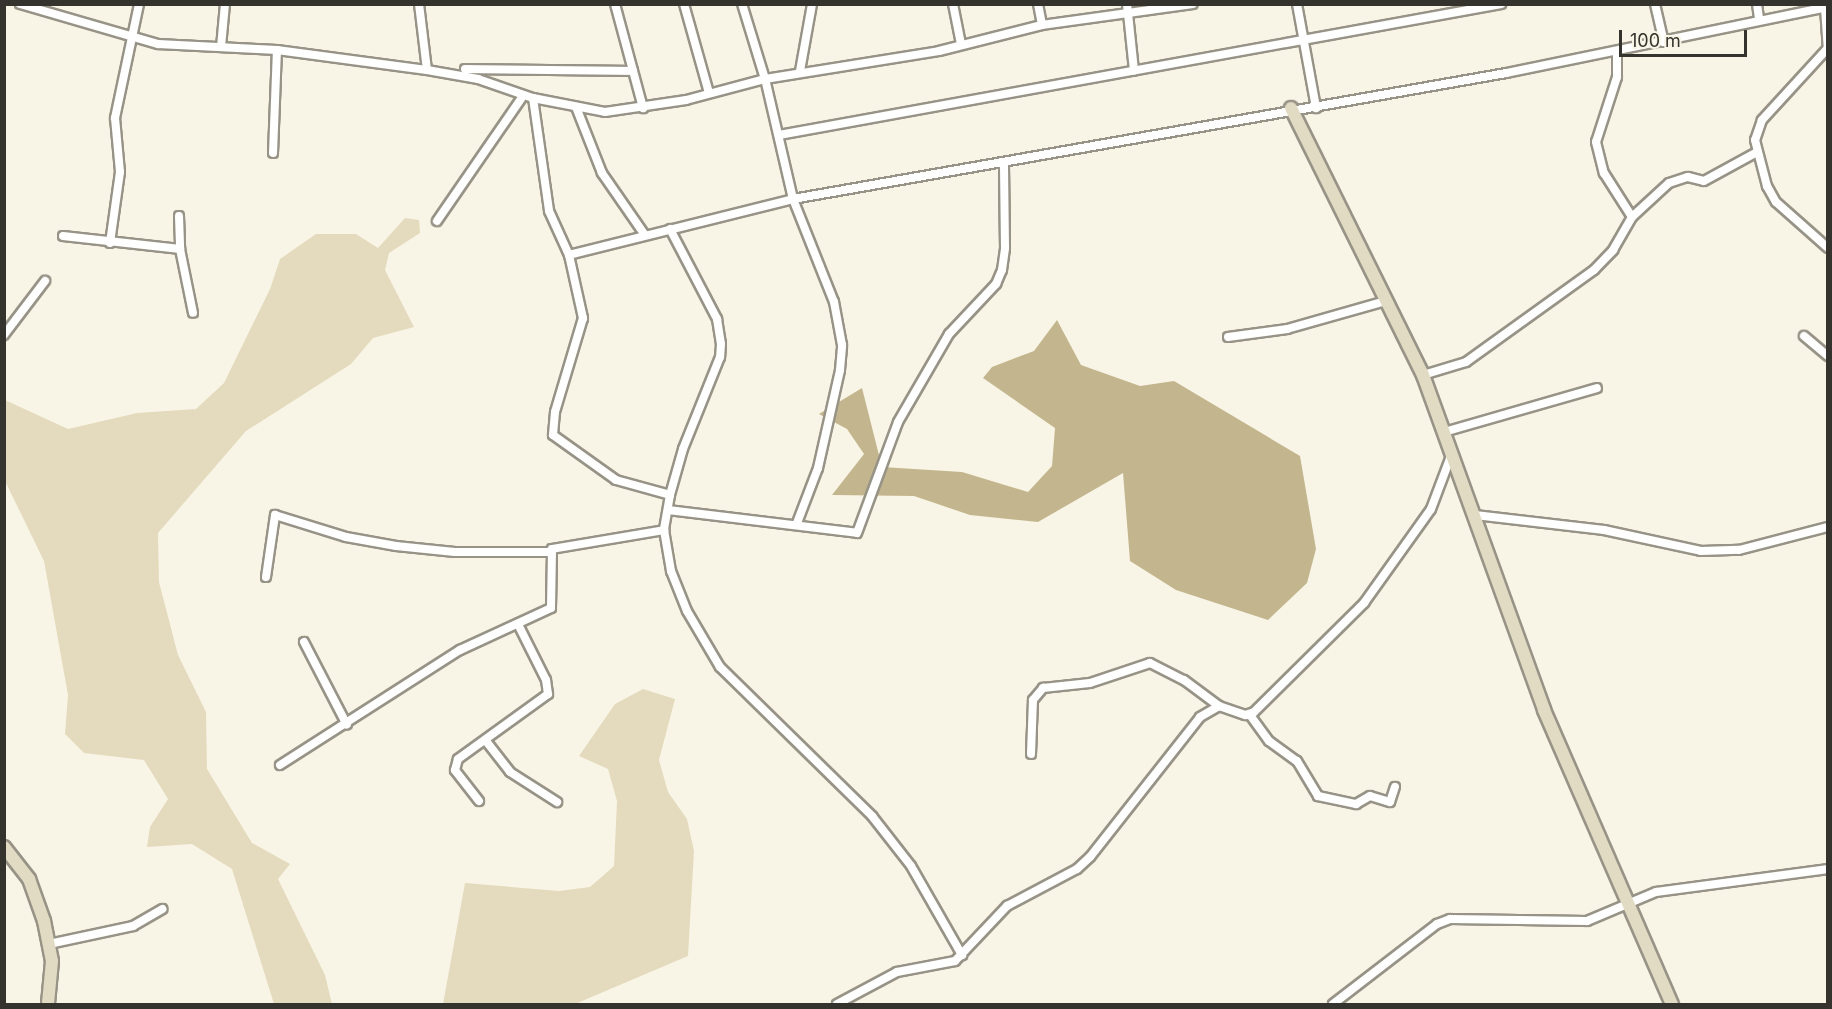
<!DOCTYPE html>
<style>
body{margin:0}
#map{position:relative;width:1832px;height:1009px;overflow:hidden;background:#f9f5e6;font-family:Inter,sans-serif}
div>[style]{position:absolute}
.green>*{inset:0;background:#e4dbbe}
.forest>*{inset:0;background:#c3b68e}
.roads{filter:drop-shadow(2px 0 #979386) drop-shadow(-2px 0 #979386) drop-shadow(0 2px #979386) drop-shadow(0 -2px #979386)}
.street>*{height:8px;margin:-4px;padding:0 4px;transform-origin:4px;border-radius:4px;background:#fff}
.secondary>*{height:12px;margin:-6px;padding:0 6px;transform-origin:6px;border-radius:6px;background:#e2dbc3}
span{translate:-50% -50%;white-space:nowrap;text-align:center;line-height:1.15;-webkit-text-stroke:4.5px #f9f5e6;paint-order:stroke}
.frame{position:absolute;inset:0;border:6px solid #34332d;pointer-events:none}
.scale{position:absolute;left:1619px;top:30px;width:128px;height:27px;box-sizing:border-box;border:3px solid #34332d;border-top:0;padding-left:8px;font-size:18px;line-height:21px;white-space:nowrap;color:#34332d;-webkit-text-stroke:4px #f9f5e6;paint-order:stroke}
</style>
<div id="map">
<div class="green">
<div style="clip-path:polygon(405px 218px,419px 220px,420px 233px,389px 253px,385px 270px,414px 327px,373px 338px,351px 364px,246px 431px,158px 533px,159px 582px,178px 655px,206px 712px,207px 769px,252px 843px,290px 864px,278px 879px,325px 975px,332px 1004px,274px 1004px,232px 869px,192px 844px,147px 847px,150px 827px,168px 799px,144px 760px,84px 753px,65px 734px,68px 695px,44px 561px,5px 481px,5px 400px,68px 429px,137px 413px,196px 409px,224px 383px,270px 289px,280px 259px,316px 234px,356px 234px,378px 248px)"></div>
<div style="clip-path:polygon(643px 689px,675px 699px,659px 760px,668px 792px,687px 819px,694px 851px,688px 956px,575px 1004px,443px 1004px,465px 883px,559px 891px,590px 887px,614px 866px,617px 801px,608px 769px,579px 756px,615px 704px)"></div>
</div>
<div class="forest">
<div style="clip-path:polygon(1057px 320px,1081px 365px,1140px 386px,1174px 381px,1300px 456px,1316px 549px,1307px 583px,1268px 620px,1176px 590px,1130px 561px,1123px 473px,1038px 522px,970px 515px,914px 496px,832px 495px,864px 454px,847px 429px,819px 414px,862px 388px,882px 467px,962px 472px,1028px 492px,1052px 466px,1055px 428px,983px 378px,992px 367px,1034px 351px)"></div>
</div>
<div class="roads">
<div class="street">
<div style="left:20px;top:4px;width:144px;rotate:16.2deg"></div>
<div style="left:158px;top:44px;width:119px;rotate:2.9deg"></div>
<div style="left:277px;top:50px;width:151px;rotate:7.6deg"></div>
<div style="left:427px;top:70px;width:52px;rotate:10deg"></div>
<div style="left:478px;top:79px;width:58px;rotate:19.1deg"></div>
<div style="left:533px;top:98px;width:73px;rotate:11deg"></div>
<div style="left:605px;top:112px;width:82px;rotate:-8.4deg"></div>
<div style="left:686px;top:100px;width:82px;rotate:-14.9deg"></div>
<div style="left:765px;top:79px;width:78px;rotate:-107deg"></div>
<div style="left:419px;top:4px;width:66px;rotate:83.1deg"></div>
<div style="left:615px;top:4px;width:108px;rotate:74.9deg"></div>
<div style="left:684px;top:4px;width:92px;rotate:74.3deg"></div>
<div style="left:953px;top:4px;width:41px;rotate:78.7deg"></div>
<div style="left:1038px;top:4px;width:21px;rotate:79deg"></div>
<div style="left:1127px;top:4px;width:67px;rotate:84deg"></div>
<div style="left:1297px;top:4px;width:106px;rotate:79.6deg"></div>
<div style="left:1655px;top:4px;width:39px;rotate:77deg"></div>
<div style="left:1757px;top:4px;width:15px;rotate:82deg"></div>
<div style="left:1825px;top:8px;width:39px;rotate:86deg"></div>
<div style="left:221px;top:47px;width:43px;rotate:-84.7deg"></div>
<div style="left:1828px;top:48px;width:98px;rotate:132.5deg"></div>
<div style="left:1762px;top:120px;width:21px;rotate:109deg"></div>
<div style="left:1755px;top:140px;width:48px;rotate:75.4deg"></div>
<div style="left:1767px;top:186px;width:18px;rotate:61deg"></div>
<div style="left:1776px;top:202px;width:69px;rotate:41.5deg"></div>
<div style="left:1617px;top:51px;width:26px;rotate:90deg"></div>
<div style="left:1617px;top:77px;width:68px;rotate:107.9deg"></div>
<div style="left:1596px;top:142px;width:32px;rotate:76deg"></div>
<div style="left:1604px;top:173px;width:52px;rotate:57.5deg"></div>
<div style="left:465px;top:69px;width:168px;rotate:0.7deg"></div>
<div style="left:800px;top:71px;width:68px;rotate:-79.8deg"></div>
<div style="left:533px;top:98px;width:114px;rotate:81.9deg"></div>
<div style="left:549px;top:211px;width:48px;rotate:65.6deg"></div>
<div style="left:569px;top:255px;width:65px;rotate:77.5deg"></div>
<div style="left:583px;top:318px;width:98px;rotate:106.6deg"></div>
<div style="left:555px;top:412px;width:23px;rotate:95deg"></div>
<div style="left:553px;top:435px;width:77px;rotate:35.5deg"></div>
<div style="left:616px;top:480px;width:56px;rotate:15.5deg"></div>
<div style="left:576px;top:107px;width:71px;rotate:68.5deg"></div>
<div style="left:602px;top:173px;width:75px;rotate:55.3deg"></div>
<div style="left:779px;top:135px;width:734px;rotate:-10.28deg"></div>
<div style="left:273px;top:153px;width:103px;rotate:-87.8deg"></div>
<div style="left:179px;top:216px;width:33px;rotate:88deg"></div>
<div style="left:437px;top:221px;width:152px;rotate:-55.5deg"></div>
<div style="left:670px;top:229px;width:102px;rotate:62.4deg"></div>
<div style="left:717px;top:319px;width:25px;rotate:81deg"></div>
<div style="left:721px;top:344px;width:13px;rotate:94deg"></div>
<div style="left:720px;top:357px;width:99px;rotate:111.9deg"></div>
<div style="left:683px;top:449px;width:48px;rotate:105.8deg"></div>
<div style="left:670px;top:495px;width:36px;rotate:100deg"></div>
<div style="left:664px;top:530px;width:42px;rotate:80.3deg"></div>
<div style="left:671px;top:571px;width:43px;rotate:68.2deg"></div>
<div style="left:687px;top:611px;width:65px;rotate:59.5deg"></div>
<div style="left:720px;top:667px;width:213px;rotate:44.4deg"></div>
<div style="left:872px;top:816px;width:63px;rotate:52deg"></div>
<div style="left:911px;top:866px;width:103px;rotate:60.2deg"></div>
<div style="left:63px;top:236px;width:118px;rotate:6.3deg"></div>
<div style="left:180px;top:249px;width:65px;rotate:78.5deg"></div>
<div style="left:110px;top:243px;width:72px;rotate:-82deg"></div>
<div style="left:120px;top:172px;width:54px;rotate:-95.3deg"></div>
<div style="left:115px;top:118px;width:116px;rotate:-78.1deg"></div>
<div style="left:569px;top:255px;width:231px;rotate:-14deg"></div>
<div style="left:793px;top:199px;width:724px;rotate:-10.02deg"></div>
<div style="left:1506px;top:73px;width:329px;rotate:-11.6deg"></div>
<div style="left:4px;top:335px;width:68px;rotate:-52.8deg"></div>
<div style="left:1804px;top:336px;width:31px;rotate:40deg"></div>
<div style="left:1228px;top:337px;width:60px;rotate:-7.7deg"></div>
<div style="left:1287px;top:329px;width:103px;rotate:-15.8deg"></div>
<div style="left:1423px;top:375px;width:45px;rotate:-16.8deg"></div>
<div style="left:1466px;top:362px;width:158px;rotate:-35.7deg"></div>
<div style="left:1594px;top:270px;width:28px;rotate:-46deg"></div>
<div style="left:1613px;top:250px;width:38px;rotate:-60deg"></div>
<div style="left:1632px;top:217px;width:50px;rotate:-42.6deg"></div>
<div style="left:1669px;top:183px;width:20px;rotate:-18deg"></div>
<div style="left:1688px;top:177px;width:16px;rotate:14deg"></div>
<div style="left:1704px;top:181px;width:60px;rotate:-28.7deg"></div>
<div style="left:1444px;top:432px;width:159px;rotate:-16deg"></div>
<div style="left:668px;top:510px;width:190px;rotate:6.9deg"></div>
<div style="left:857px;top:533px;width:118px;rotate:-69.7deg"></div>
<div style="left:898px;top:422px;width:102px;rotate:-59.9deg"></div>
<div style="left:949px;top:334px;width:69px;rotate:-46.8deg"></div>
<div style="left:996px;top:284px;width:15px;rotate:-67deg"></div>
<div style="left:1002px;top:270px;width:22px;rotate:-82deg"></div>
<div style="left:1005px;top:248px;width:85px;rotate:-90.7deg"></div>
<div style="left:1475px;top:515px;width:130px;rotate:6.6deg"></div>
<div style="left:1604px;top:530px;width:99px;rotate:12.2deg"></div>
<div style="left:1701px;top:551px;width:38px;rotate:-2deg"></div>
<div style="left:1739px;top:550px;width:92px;rotate:-14.5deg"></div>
<div style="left:797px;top:523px;width:59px;rotate:-69.1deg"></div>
<div style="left:818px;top:468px;width:100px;rotate:-77.3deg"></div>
<div style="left:840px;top:370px;width:25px;rotate:-85deg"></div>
<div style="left:842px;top:345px;width:44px;rotate:-100.5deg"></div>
<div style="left:834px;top:302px;width:111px;rotate:-111.7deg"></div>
<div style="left:793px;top:199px;width:123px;rotate:-103.1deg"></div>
<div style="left:765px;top:79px;width:176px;rotate:-9.1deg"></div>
<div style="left:939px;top:51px;width:106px;rotate:-14.2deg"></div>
<div style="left:1042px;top:25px;width:152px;rotate:-7.9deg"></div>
<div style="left:266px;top:577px;width:63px;rotate:-81.7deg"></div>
<div style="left:275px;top:515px;width:74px;rotate:17.2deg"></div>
<div style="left:346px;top:537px;width:51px;rotate:10.2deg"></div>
<div style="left:396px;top:546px;width:59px;rotate:5.8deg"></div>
<div style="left:455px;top:552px;width:96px"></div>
<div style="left:304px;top:642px;width:93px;rotate:62.6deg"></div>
<div style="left:1250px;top:715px;width:32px;rotate:54deg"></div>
<div style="left:1269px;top:741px;width:34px;rotate:36deg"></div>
<div style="left:1297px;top:761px;width:41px;rotate:59deg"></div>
<div style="left:1318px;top:796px;width:39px;rotate:12deg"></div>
<div style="left:1356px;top:804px;width:16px;rotate:-30deg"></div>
<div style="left:1370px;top:796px;width:21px;rotate:17deg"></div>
<div style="left:1390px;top:802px;width:16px;rotate:-72deg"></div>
<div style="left:486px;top:741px;width:39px;rotate:52deg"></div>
<div style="left:510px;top:772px;width:56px;rotate:32.6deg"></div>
<div style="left:1031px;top:754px;width:54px;rotate:-87.9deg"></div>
<div style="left:1033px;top:700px;width:16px;rotate:-50deg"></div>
<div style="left:1043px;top:688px;width:47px;rotate:-6.1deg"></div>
<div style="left:1090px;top:683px;width:63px;rotate:-18.4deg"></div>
<div style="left:1150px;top:663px;width:38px;rotate:27deg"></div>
<div style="left:1184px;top:680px;width:44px;rotate:36.6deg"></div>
<div style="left:280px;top:765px;width:214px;rotate:-32.6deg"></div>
<div style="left:460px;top:650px;width:100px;rotate:-24.8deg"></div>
<div style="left:551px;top:608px;width:59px;rotate:-89deg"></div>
<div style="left:552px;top:549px;width:114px;rotate:-9.6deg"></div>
<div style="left:479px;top:801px;width:39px;rotate:-128deg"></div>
<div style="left:455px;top:770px;width:11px;rotate:-75deg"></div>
<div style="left:458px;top:759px;width:111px;rotate:-35.8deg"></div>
<div style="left:548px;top:694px;width:14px;rotate:-98deg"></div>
<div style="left:546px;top:680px;width:63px;rotate:-116.6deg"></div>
<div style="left:49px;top:944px;width:86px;rotate:-12.1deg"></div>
<div style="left:133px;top:926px;width:34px;rotate:-30deg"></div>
<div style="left:837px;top:1004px;width:68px;rotate:-28.1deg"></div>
<div style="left:897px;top:972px;width:59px;rotate:-10.7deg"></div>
<div style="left:955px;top:961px;width:76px;rotate:-46.6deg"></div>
<div style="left:1007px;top:906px;width:79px;rotate:-27.9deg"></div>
<div style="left:1077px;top:869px;width:18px;rotate:-43deg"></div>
<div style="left:1090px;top:857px;width:178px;rotate:-51.8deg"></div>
<div style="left:1200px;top:717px;width:22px;rotate:-30deg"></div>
<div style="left:1219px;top:706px;width:28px;rotate:19deg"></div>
<div style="left:1245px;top:715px;width:9px;rotate:-18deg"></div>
<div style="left:1254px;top:712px;width:155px;rotate:-44.7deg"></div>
<div style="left:1364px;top:603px;width:115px;rotate:-54.5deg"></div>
<div style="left:1431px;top:509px;width:57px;rotate:-69.3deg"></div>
<div style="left:1333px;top:1004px;width:131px;rotate:-37.6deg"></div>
<div style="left:1437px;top:924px;width:14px;rotate:-21deg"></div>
<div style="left:1450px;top:919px;width:137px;rotate:0.8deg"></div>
<div style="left:1587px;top:921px;width:75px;rotate:-22.8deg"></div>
<div style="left:1656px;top:892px;width:174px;rotate:-7.6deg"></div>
</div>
<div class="secondary">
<div style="left:1291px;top:108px;width:298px;rotate:63.7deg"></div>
<div style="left:1423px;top:375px;width:356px;rotate:70.1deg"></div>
<div style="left:1544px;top:710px;width:321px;rotate:66.5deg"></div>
<div style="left:4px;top:847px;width:41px;rotate:52deg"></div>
<div style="left:29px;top:879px;width:45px;rotate:70.3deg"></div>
<div style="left:44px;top:921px;width:41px;rotate:78.7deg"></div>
<div style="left:52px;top:961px;width:42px;rotate:95.4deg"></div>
</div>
</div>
<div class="frame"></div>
<div class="scale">100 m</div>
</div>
